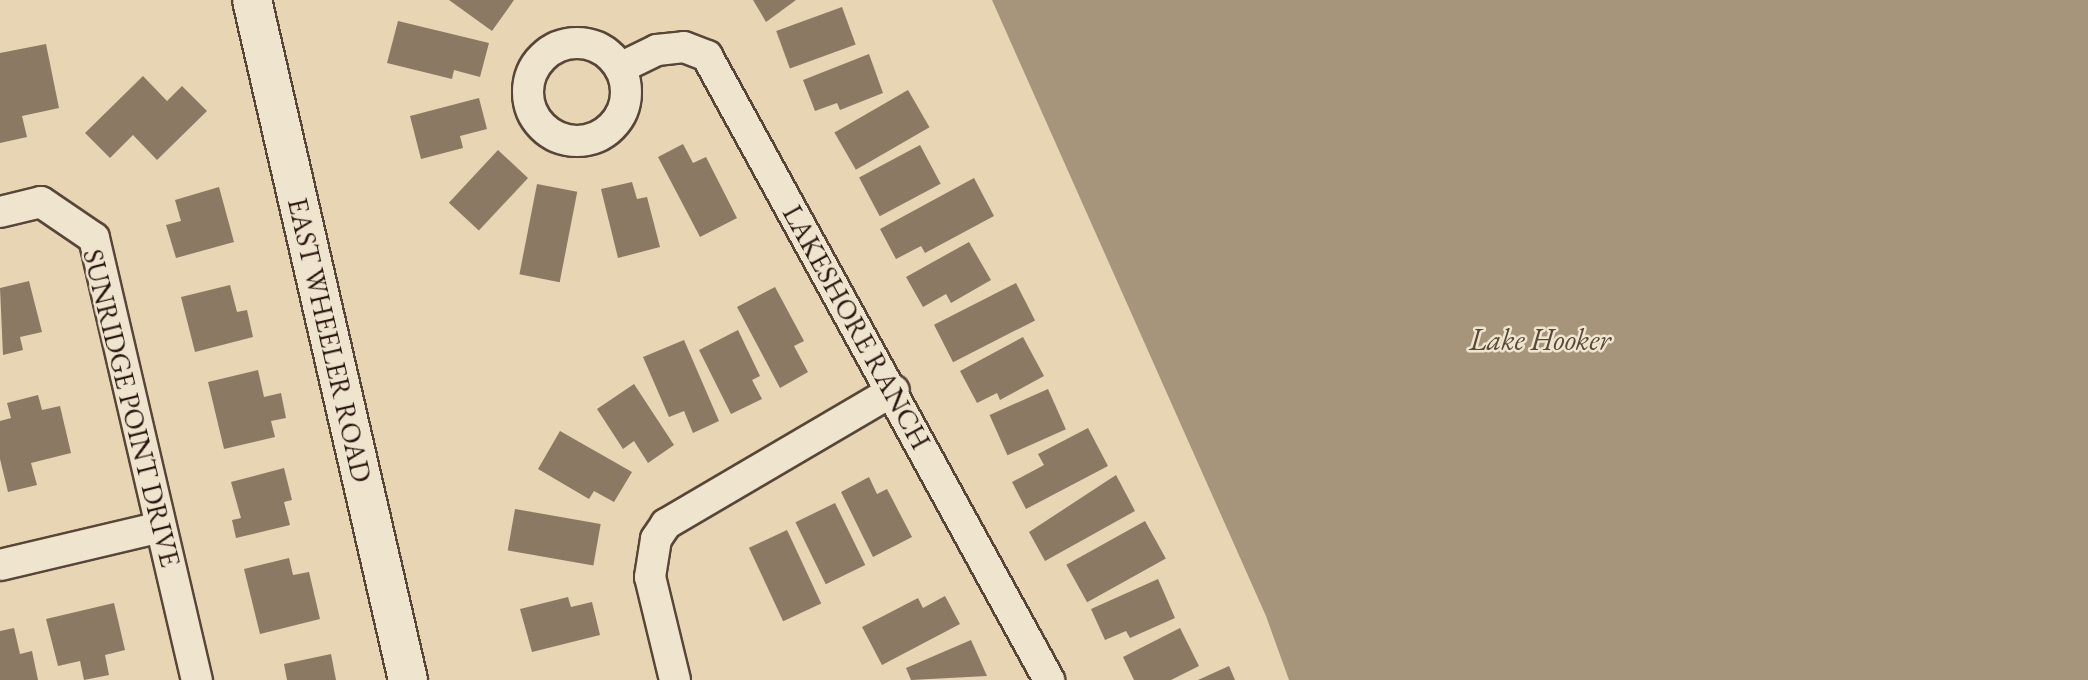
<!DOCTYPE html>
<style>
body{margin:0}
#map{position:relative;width:2088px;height:680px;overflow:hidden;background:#e7d5b3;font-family:"EB Garamond",serif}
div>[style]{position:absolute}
.water>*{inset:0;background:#a6947b}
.building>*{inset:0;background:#8c7964;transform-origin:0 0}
.roads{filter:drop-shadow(2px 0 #584638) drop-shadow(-2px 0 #584638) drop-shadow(0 2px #584638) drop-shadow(0 -2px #584638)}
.street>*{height:30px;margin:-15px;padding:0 15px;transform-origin:15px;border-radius:15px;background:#efe4ce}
.street>.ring{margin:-15px;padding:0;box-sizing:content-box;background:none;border:30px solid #efe4ce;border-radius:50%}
.secondary>*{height:38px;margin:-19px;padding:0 19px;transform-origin:19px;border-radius:19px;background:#efe4ce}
span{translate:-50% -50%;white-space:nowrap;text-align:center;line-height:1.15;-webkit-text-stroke:5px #efe4ce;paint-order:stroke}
.street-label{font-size:28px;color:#29160f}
.water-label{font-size:30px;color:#5b483a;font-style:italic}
</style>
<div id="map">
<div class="water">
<div style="clip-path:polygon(992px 0,2088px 0,2088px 680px,1289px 680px,1266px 616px)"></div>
</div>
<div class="building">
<div style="clip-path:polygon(449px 0,514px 0,492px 31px)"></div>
<div style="clip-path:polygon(753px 0,796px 0,766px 22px)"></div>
<div style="left:842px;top:7px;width:40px;height:70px;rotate:70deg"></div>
<div style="clip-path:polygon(398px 21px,489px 43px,480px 77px,454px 70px,452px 79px,387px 63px)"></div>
<div style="clip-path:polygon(46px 44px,59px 108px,22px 116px,27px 137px,0 143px,0 53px)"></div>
<div style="clip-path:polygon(869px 54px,883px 93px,840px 110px,837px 103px,815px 111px,803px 80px)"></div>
<div style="clip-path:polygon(143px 76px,167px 101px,182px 86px,207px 111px,157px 160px,133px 135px,110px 158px,85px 133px)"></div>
<div style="left:908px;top:90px;width:43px;height:85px;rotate:60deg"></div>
<div style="clip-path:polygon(479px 98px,487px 129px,460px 136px,463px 148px,421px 159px,410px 116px)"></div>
<div style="clip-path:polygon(683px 144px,693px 163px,706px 157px,737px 218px,700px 237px,658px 157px)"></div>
<div style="left:920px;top:145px;width:44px;height:69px;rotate:62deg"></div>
<div style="left:498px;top:150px;width:41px;height:72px;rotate:43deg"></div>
<div style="clip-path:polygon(974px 178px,994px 216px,925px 253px,921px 246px,896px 259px,880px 229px)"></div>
<div style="clip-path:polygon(632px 182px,637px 199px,647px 197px,660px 247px,618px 258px,601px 189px)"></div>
<div style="left:537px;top:184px;width:41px;height:92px;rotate:11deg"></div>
<div style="clip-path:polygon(219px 187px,234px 242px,176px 258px,166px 225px,181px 221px,175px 200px)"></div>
<div style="clip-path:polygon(969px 242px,991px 280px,951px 303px,946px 294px,923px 307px,906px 277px)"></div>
<div style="clip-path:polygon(29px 281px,42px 332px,20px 337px,23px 350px,3px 355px,0 288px)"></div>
<div style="left:1016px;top:283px;width:42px;height:92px;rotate:63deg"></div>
<div style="clip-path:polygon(230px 285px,237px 312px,247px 310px,253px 337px,195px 352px,181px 297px)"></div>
<div style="clip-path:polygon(775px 287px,804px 341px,794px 346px,808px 372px,780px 388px,737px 307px)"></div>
<div style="clip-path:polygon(738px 330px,760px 376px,752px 380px,762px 399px,731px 414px,699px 350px)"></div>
<div style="clip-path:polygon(1023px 337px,1044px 376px,1000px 400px,997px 393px,977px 403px,960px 371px)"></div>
<div style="clip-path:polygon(684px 340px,719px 421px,693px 433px,684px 411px,669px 417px,643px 357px)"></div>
<div style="clip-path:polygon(258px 370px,264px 397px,281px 393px,286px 418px,271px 421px,275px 437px,224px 449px,208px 382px)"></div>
<div style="clip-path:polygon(634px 384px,674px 445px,648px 463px,634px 441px,623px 449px,597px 409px)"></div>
<div style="left:1048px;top:389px;width:44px;height:64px;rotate:66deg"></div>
<div style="clip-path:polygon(38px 395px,42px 410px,60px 406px,71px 453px,31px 463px,37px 485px,8px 492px,0 459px,0 421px,11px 418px,7px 403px)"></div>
<div style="clip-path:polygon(1088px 428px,1108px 466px,1026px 509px,1012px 482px,1044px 465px,1038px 454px)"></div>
<div style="clip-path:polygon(560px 431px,632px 472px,614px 502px,594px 491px,589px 499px,538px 469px)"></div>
<div style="clip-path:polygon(284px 468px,292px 500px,284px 502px,290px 525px,236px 538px,232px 520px,241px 518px,231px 482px)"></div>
<div style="clip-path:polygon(1116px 475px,1135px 511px,1045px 561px,1029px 532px)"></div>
<div style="clip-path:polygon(869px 477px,877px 494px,887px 489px,912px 537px,873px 557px,841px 492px)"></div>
<div style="left:835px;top:503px;width:69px;height:44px;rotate:64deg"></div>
<div style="left:515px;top:509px;width:87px;height:42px;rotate:10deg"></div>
<div style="left:1145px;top:521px;width:43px;height:90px;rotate:61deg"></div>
<div style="left:787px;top:530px;width:81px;height:42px;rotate:65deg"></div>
<div style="clip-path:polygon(289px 558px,293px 575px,309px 572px,320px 619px,260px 634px,244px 569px)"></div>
<div style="clip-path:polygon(1158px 579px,1175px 618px,1130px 638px,1126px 631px,1105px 640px,1091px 609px)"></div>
<div style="clip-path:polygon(945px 596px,960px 624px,882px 665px,862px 627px,918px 598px,923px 608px)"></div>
<div style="clip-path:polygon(568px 597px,571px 607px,592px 602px,600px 635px,532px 652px,520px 609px)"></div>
<div style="clip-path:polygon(114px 603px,125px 650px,105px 655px,109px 675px,84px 680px,80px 661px,58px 666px,46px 619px)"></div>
<div style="clip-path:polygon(14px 628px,20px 654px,32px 651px,38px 680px,0 680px,0 631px)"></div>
<div style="clip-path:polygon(1180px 628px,1199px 666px,1171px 680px,1134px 680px,1123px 657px)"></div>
<div style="clip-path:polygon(971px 640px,987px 676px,911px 680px,906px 668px)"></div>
<div style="clip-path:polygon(331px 654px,336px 680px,287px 680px,284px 664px)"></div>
<div style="clip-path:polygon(1229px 666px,1235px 680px,1198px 680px)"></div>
</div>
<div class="roads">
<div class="street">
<div class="ring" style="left:528px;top:43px;width:68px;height:68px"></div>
<div style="left:620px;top:68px;width:41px;rotate:-25.9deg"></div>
<div style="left:657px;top:50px;width:27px;rotate:-6deg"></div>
<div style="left:684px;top:47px;width:25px;rotate:21deg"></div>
<div style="left:707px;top:56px;width:712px;rotate:61.27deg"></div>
<div style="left:0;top:212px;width:42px;rotate:-13.7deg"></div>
<div style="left:41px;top:202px;width:64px;rotate:34.2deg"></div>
<div style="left:94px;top:238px;width:454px;rotate:76.9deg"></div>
<div style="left:0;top:565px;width:165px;rotate:-13.3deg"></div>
<div style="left:675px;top:680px;width:106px;rotate:-103.6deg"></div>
<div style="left:650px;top:577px;width:38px;rotate:-81deg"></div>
<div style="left:656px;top:539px;width:18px;rotate:-56deg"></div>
<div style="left:666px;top:524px;width:264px;rotate:-30.4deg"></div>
</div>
<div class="secondary">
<div style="left:252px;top:0;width:698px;rotate:77.08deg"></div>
</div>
</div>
<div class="street-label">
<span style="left:857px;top:327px;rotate:61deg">LAKESHORE RANCH</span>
<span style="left:330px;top:340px;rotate:77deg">EAST WHEELER ROAD</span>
<span style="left:132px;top:408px;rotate:76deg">SUNRIDGE POINT DRIVE</span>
</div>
<div class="water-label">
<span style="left:1540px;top:340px">Lake Hooker</span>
</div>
</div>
